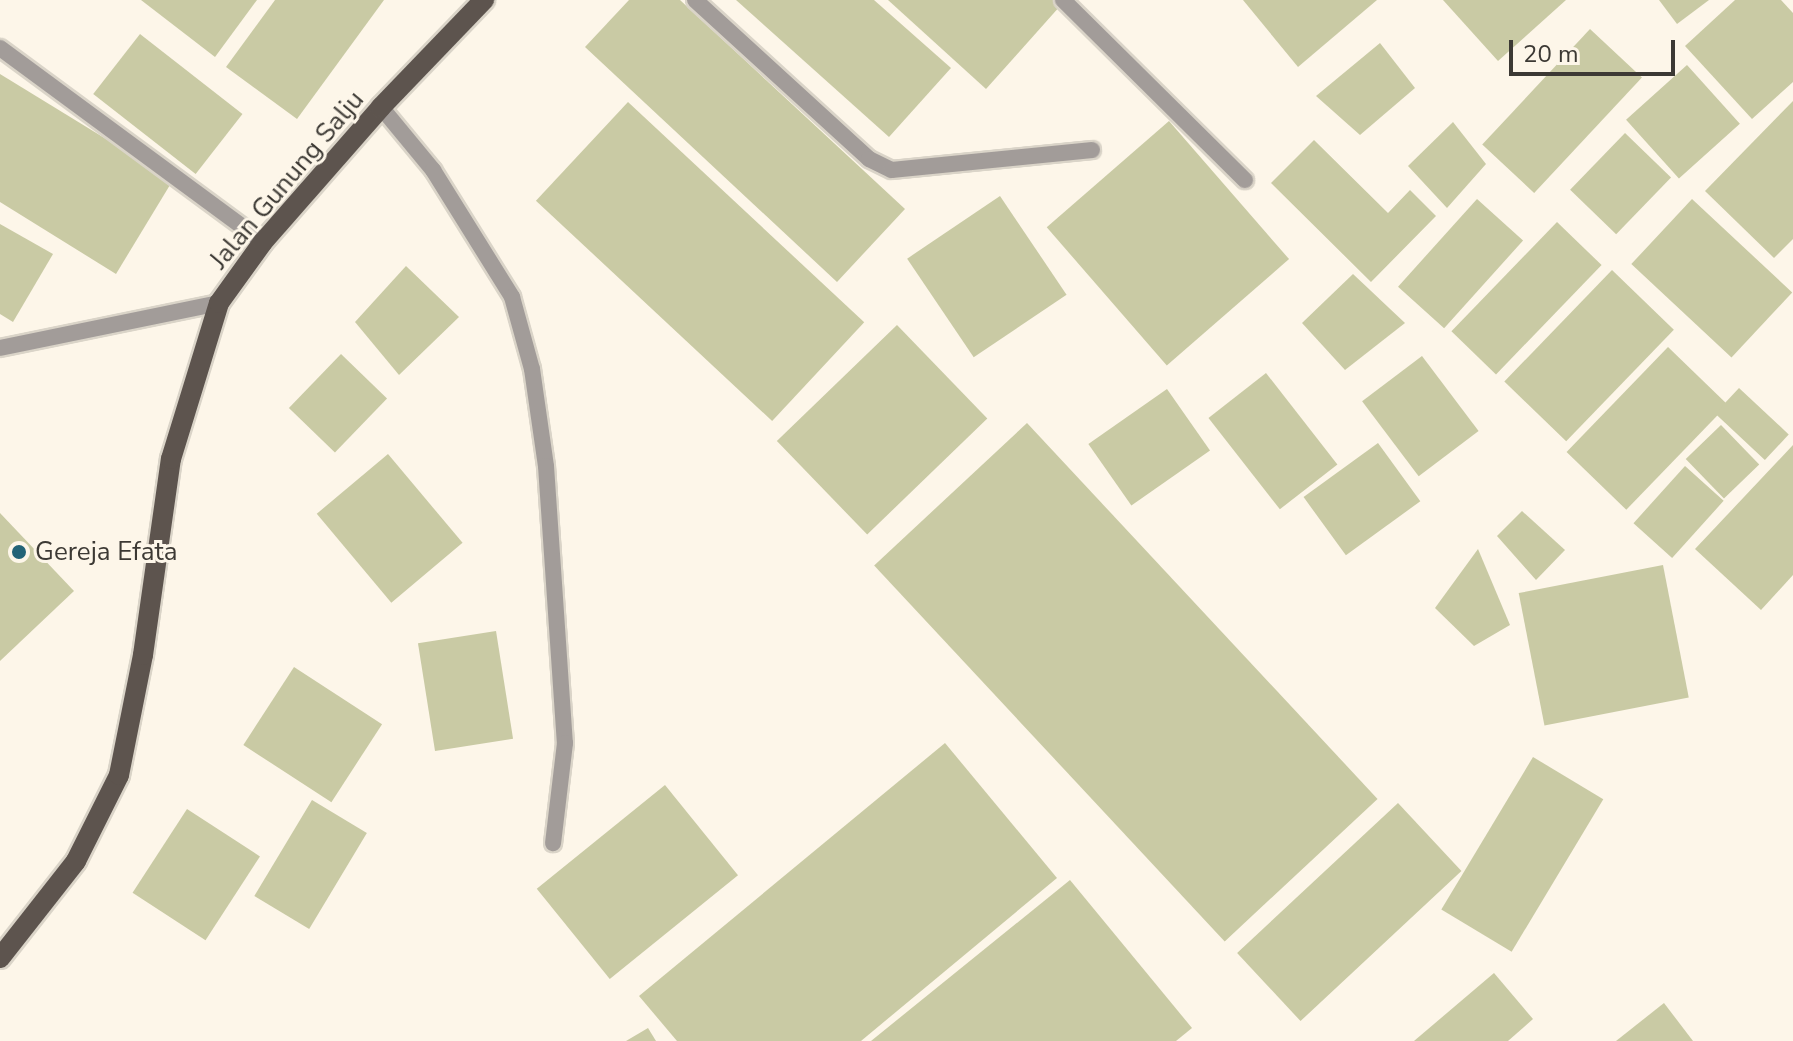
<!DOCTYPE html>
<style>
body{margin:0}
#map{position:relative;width:1793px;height:1041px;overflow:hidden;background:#fdf6e9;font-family:"Nunito Sans",sans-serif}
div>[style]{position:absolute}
.building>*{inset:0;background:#c9caa4;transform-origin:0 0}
.roads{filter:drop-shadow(2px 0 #dad4c8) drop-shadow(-2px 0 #dad4c8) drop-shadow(0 2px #dad4c8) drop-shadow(0 -2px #dad4c8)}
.minor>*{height:16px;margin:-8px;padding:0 8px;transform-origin:8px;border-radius:8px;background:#a29c99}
.primary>*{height:20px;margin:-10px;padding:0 10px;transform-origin:10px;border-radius:10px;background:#5d544e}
.dots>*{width:22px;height:22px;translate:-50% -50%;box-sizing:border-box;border:4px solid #fdf6e9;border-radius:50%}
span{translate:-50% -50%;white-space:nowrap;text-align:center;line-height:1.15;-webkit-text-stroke:6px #fdf6e9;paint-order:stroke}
.street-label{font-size:26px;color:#3c3934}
.poi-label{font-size:26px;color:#3c3934}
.left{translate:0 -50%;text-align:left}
.scale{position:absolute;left:1509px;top:40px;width:166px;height:36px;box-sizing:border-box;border:4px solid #3c3934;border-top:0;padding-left:10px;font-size:24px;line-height:28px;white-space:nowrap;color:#3c3934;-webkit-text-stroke:6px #fdf6e9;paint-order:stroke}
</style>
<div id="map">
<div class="building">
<div style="clip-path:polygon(141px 0,257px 0,215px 57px)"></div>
<div style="clip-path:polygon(275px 0,384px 0,297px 119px,226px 67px)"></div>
<div style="clip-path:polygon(629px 0,680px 0,905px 209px,837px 282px,585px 47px)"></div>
<div style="clip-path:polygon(736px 0,874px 0,951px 68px,889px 137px)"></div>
<div style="clip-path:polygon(888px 0,1055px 0,1061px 5px,986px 89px)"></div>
<div style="clip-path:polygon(1243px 0,1377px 0,1298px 67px)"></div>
<div style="clip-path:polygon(1443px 0,1566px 0,1498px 61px)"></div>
<div style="clip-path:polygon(1659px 0,1709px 0,1677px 24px)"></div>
<div style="clip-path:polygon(1735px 0,1781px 0,1793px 13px,1793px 82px,1752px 119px,1685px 46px)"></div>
<div style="left:1590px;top:29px;width:71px;height:158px;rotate:43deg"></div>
<div style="left:140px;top:34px;width:130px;height:76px;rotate:38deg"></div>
<div style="clip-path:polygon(1380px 43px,1415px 88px,1360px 135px,1316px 96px)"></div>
<div style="left:1687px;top:65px;width:79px;height:82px;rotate:48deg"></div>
<div style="clip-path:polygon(0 74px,173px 180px,116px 274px,0 202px)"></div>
<div style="clip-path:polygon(1793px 101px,1793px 239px,1774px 258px,1705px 191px)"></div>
<div style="left:628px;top:102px;width:323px;height:135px;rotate:43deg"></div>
<div style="left:1169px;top:121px;width:183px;height:162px;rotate:49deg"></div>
<div style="clip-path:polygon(1453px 122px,1486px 164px,1447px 208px,1408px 166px)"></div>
<div style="left:1625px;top:133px;width:64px;height:79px;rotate:44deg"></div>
<div style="clip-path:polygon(1314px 140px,1388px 213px,1410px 190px,1436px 216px,1371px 282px,1271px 183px)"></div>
<div style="left:1000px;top:196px;width:119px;height:112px;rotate:56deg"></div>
<div style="left:1477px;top:199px;width:62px;height:118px;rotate:42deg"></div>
<div style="left:1692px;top:199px;width:137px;height:89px;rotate:43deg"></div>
<div style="left:1557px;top:222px;width:62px;height:152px;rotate:44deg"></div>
<div style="clip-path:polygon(0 224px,53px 254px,13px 322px,0 314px)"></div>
<div style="clip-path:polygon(406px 266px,459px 317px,399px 375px,355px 322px)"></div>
<div style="left:1612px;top:270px;width:86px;height:155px;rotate:44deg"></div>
<div style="clip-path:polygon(1353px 274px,1405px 323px,1345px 370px,1302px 323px)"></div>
<div style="left:897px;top:325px;width:130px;height:167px;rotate:46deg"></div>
<div style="left:1668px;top:347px;width:83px;height:146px;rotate:44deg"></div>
<div style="left:341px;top:354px;width:64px;height:75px;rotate:44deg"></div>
<div style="left:1422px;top:356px;width:94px;height:75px;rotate:53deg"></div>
<div style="left:1266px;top:373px;width:116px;height:73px;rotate:52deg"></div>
<div style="left:1739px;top:388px;width:68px;height:35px;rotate:43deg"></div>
<div style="left:1167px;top:389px;width:75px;height:96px;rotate:55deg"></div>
<div style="left:1027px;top:423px;width:514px;height:209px;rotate:47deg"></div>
<div style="left:1721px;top:425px;width:55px;height:49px;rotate:46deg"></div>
<div style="left:1378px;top:443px;width:72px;height:92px;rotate:54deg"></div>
<div style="clip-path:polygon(1793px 445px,1793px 575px,1761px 610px,1695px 549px)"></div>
<div style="left:388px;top:454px;width:116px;height:93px;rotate:50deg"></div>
<div style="left:1685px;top:466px;width:52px;height:77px;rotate:42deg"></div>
<div style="clip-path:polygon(1522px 511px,1565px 550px,1536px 580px,1497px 536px)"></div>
<div style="clip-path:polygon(0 513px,74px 591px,0 661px)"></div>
<div style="clip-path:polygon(1478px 549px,1510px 625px,1474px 646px,1435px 608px)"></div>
<div style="left:1663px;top:565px;width:135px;height:147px;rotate:79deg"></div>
<div style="left:496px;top:631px;width:109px;height:79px;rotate:81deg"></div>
<div style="left:294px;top:667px;width:105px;height:93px;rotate:33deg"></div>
<div style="clip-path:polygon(945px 743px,1057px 878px,861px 1041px,677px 1041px,639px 996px)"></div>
<div style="left:1533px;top:757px;width:82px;height:178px;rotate:31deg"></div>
<div style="left:665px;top:785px;width:116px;height:165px;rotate:51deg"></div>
<div style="left:312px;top:800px;width:64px;height:112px;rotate:31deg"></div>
<div style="left:1398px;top:803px;width:93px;height:220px;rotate:47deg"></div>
<div style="left:187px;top:809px;width:87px;height:100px;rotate:33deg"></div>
<div style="clip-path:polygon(1070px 880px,1192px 1028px,1176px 1041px,871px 1041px)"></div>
<div style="clip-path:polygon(1494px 973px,1533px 1019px,1508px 1041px,1414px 1041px)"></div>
<div style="clip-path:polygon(1664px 1003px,1693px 1041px,1616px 1041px)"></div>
<div style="clip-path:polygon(648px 1028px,656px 1041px,626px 1041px)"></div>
</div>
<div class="roads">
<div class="minor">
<div style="left:695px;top:0;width:236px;rotate:42.4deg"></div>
<div style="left:869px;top:159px;width:25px;rotate:26deg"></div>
<div style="left:892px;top:170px;width:201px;rotate:-5.7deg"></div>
<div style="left:1063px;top:0;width:256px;rotate:44.7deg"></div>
<div style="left:0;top:48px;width:327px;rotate:36.4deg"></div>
<div style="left:381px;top:107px;width:82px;rotate:50.5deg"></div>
<div style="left:433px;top:170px;width:150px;rotate:58.1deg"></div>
<div style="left:512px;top:297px;width:75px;rotate:74.5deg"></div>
<div style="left:532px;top:369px;width:98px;rotate:81.8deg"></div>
<div style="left:546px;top:466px;width:278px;rotate:86.1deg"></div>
<div style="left:565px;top:743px;width:101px;rotate:96.8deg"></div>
<div style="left:0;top:348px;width:224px;rotate:-11.6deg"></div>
</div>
<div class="primary">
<div style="left:0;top:958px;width:123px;rotate:-51.9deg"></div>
<div style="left:76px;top:861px;width:96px;rotate:-63.4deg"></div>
<div style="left:119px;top:775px;width:122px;rotate:-78.7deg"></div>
<div style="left:143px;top:655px;width:198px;rotate:-81.9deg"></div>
<div style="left:171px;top:459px;width:163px;rotate:-72.9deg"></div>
<div style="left:219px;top:303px;width:75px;rotate:-54.2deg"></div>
<div style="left:263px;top:242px;width:179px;rotate:-48.8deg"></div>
<div style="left:381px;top:107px;width:149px;rotate:-46.1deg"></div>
</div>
</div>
<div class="dots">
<div style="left:19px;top:552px;background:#226377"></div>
</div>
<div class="street-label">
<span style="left:287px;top:180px;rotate:-50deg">Jalan Gunung Salju</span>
</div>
<div class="poi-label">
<span class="left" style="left:35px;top:552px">Gereja Efata</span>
</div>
<div class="scale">20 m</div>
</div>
